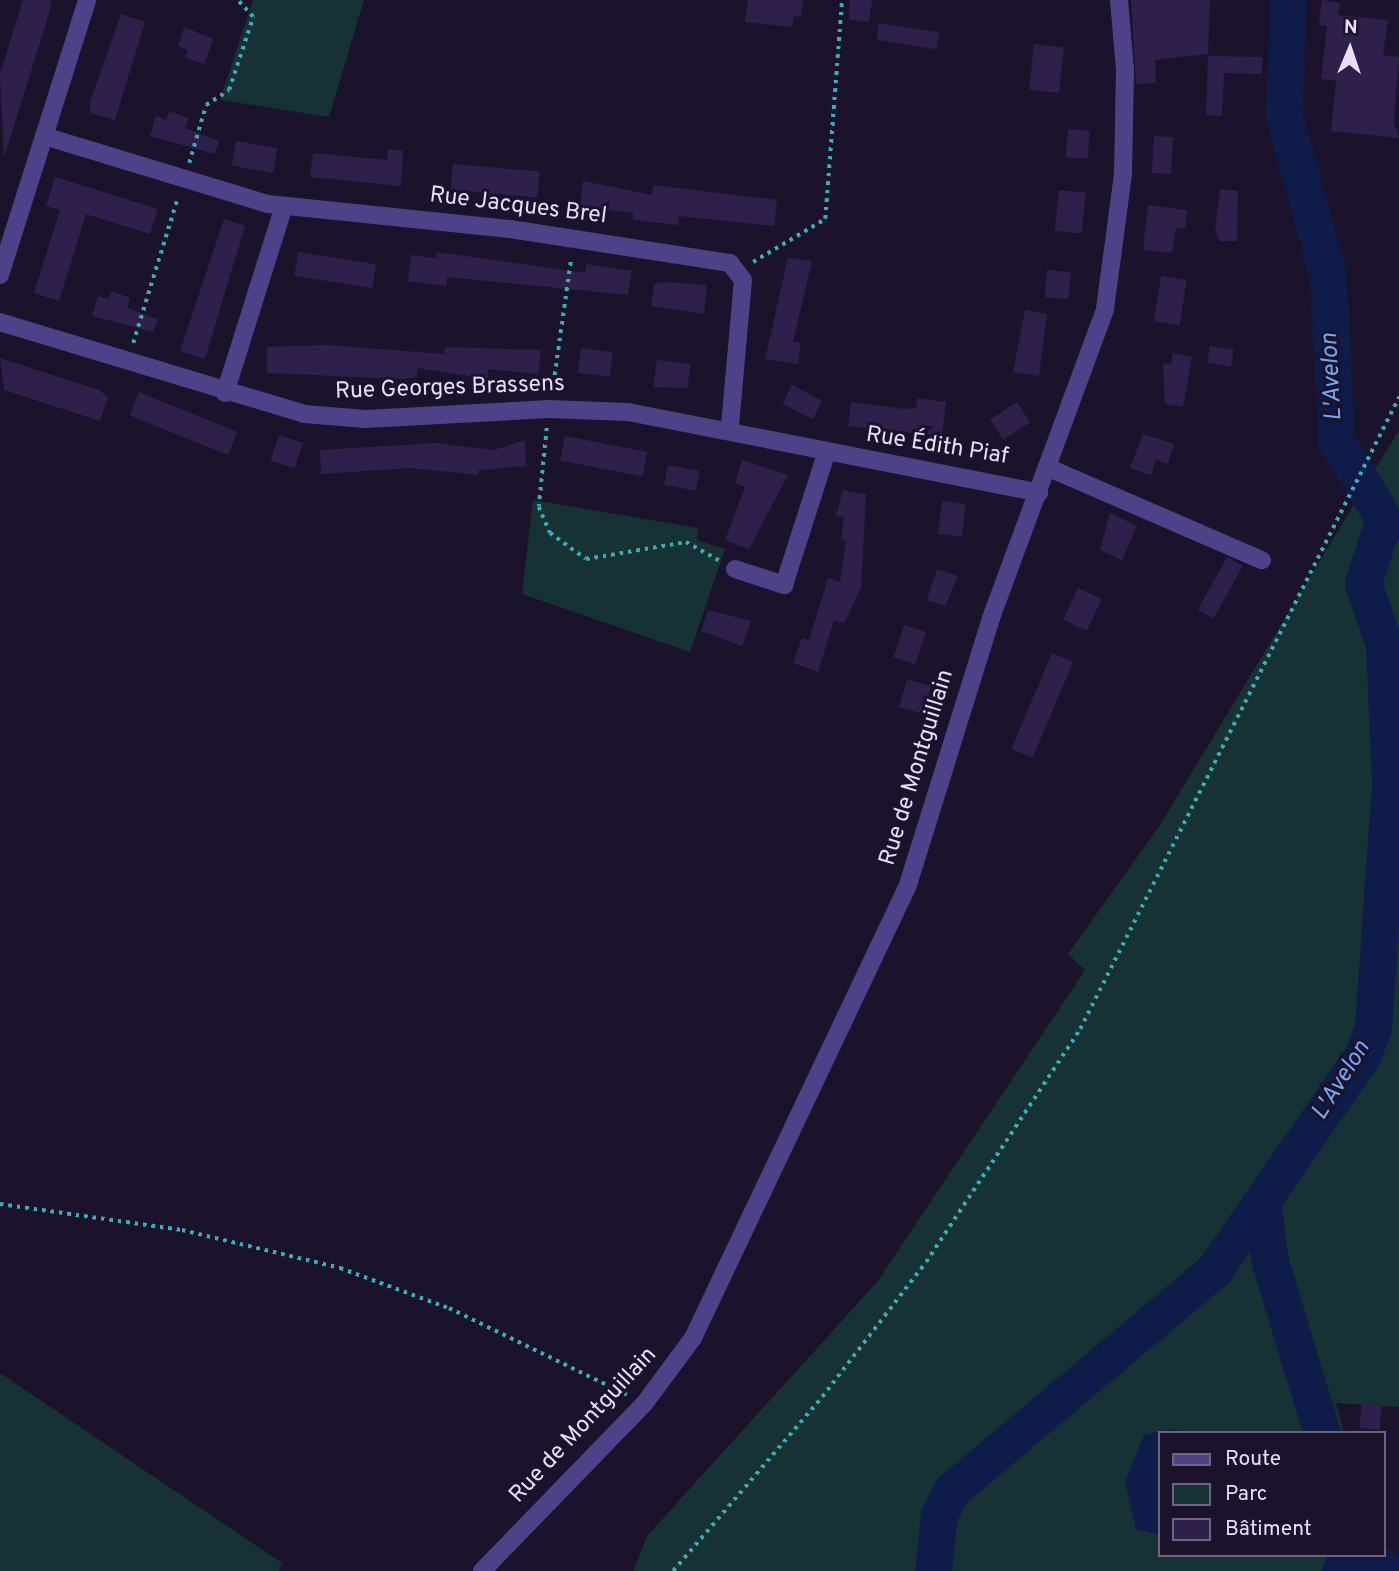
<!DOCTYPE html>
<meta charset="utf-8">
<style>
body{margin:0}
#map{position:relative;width:1399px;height:1571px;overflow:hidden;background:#1b132b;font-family:Overpass,sans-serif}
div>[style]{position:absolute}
.green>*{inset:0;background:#163235}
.water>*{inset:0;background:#0f1c49}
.river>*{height:37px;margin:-18.5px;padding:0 18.5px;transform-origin:18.5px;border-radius:18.5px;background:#0f1c49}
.building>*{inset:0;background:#2f204b;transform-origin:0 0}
.path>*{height:3.5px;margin-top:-1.75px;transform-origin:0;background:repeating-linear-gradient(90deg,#39adb8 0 3.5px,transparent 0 8.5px)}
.minor>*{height:18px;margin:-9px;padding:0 9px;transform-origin:9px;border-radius:9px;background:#4e4187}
span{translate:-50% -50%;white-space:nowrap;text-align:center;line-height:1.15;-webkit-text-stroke:6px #1b132b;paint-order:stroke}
.street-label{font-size:23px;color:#e7dffd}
.water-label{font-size:24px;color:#73a7f7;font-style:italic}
.legend{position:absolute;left:1158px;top:1431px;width:228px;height:126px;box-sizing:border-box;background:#1b132b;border:2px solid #6d657f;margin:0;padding:9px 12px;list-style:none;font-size:21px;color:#e7dffd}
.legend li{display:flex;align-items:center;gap:14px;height:35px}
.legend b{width:35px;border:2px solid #6d657f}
.north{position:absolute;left:1315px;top:14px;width:70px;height:70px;-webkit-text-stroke:5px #1b132b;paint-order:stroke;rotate:2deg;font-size:19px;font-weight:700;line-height:28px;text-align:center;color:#e7dffd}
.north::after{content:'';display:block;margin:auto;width:24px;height:32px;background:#e7dffd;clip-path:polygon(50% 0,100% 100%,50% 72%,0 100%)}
</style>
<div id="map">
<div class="green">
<div style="clip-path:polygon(253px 0,364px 0,329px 117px,220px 100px)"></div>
<div style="clip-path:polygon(1399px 430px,1399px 1407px,1336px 1403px,1344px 1433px,1159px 1433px,1159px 1555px,1379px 1555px,1383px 1571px,633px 1571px,647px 1536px,877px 1282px,1085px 970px,1068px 954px,1160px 825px)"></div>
<div style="clip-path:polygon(533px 500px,698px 528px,697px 540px,725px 549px,690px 652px,522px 594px)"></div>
<div style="clip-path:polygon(0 1373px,282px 1563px,279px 1571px,0 1571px)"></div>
</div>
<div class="water">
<div style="clip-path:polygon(1172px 1429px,1190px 1433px,1159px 1433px,1159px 1535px,1136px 1529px,1125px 1482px,1144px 1435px)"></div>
</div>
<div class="river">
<div style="left:1262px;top:1202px;width:61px;rotate:82.4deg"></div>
<div style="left:1270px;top:1262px;width:179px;rotate:73.1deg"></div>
<div style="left:1370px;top:1555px;width:22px;rotate:47deg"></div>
<div style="left:933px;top:1571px;width:56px;rotate:-83.9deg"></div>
<div style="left:939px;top:1515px;width:28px;rotate:-63deg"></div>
<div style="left:952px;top:1490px;width:344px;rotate:-40deg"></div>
<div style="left:1215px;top:1269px;width:259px;rotate:-55.4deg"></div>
<div style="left:1362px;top:1056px;width:31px;rotate:-69deg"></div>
<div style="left:1373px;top:1027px;width:246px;rotate:-86deg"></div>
<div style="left:1390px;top:782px;width:138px;rotate:-92.5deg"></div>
<div style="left:1384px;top:644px;width:65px;rotate:-109deg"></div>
<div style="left:1363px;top:583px;width:67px;rotate:-71.8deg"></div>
<div style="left:1384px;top:519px;width:92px;rotate:-121.6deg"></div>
<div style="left:1336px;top:441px;width:165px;rotate:-92.8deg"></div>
<div style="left:1328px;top:276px;width:167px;rotate:-105.3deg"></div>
<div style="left:1284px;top:115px;width:115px;rotate:-88deg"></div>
<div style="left:1340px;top:1571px;width:17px;rotate:-66deg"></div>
</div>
<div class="building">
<div style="clip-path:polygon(23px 0,50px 0,51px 7px,4px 158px,0 74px)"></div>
<div style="clip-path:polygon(748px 0,803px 0,801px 17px,794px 16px,792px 27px,745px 22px)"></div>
<div style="clip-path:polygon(850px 0,872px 0,869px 22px,849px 20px)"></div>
<div style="clip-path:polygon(1131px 0,1210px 0,1208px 54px,1155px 60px,1156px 83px,1136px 84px)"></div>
<div style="clip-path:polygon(1322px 0,1340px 3px,1338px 15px,1388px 20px,1383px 55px,1399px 57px,1394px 121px,1399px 138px,1331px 131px,1336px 81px,1321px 79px,1327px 26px,1319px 25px)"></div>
<div style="clip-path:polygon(121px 14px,145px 22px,115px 120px,90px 113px,90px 102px)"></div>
<div style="left:879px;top:23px;width:61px;height:17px;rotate:9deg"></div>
<div style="clip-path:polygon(184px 27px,213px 39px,205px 64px,185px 58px,188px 50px,178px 46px)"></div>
<div style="left:1034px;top:44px;width:30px;height:46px;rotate:6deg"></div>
<div style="clip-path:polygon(1208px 56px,1262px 57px,1262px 74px,1224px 73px,1222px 116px,1206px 115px)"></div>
<div style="clip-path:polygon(169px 111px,188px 118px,185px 128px,219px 141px,215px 154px,150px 136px,156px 116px,166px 120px)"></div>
<div style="left:1068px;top:129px;width:22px;height:28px;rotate:5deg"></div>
<div style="left:1154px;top:136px;width:19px;height:37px;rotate:3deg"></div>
<div style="left:236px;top:141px;width:42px;height:25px;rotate:10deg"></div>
<div style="clip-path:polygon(388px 149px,403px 151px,401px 186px,310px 177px,313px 153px,387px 160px)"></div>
<div style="left:453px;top:164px;width:87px;height:26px;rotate:5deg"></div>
<div style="clip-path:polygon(55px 177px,158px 209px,150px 234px,86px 214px,59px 301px,34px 293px,60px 210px,46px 206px)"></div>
<div style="clip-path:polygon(583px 181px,652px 195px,653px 185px,777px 200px,774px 226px,679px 216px,678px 225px,633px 220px,633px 213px,580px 207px)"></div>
<div style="clip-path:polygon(1220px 189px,1238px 191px,1237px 241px,1220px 241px,1215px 231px)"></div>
<div style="left:1059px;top:190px;width:27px;height:41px;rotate:6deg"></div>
<div style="clip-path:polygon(1148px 205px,1187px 210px,1185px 229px,1176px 228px,1172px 253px,1143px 250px)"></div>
<div style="clip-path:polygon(224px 219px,245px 226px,205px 359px,180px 351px)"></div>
<div style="left:298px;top:252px;width:79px;height:24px;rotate:9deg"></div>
<div style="clip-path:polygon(437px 252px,585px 273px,586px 264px,632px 271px,628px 295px,447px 277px,446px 286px,408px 281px,411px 255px,436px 258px)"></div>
<div style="clip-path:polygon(788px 258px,812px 261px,793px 342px,801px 343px,798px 364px,765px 359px)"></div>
<div style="left:1047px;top:270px;width:24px;height:27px;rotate:5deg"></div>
<div style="left:1161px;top:276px;width:26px;height:46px;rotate:9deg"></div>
<div style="clip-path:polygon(665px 282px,707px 285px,704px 314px,651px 306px,654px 284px)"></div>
<div style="clip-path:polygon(111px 291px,130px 298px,127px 308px,158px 319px,153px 332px,92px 316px,98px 296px,108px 299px)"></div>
<div style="clip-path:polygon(1025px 310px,1047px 314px,1039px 376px,1013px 372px)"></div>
<div style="clip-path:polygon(327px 345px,444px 354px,445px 347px,541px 350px,538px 374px,488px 369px,488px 379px,417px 368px,417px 377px,403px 379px,267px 373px,267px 347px)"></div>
<div style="left:1210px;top:346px;width:24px;height:17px;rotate:9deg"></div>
<div style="left:581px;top:348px;width:32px;height:25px;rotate:7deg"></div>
<div style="clip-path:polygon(1173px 353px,1192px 357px,1183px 407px,1165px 404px,1163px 363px,1171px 364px)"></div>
<div style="clip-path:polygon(0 358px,99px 390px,108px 397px,100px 421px,4px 390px)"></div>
<div style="clip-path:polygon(657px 360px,691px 364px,687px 388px,653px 387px)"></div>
<div style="left:792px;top:385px;width:34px;height:21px;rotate:27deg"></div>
<div style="left:139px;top:392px;width:106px;height:25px;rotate:22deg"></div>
<div style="clip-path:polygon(918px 398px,946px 402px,942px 436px,848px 426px,851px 402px,904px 409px,916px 408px)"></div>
<div style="left:1017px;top:402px;width:24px;height:32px;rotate:57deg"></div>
<div style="clip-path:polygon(1143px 434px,1174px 444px,1168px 464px,1156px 460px,1151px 475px,1130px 468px)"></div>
<div style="left:279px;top:435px;width:25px;height:27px;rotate:18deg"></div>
<div style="left:565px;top:436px;width:84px;height:25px;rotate:11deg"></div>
<div style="clip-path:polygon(525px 440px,526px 466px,479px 470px,478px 475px,410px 468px,321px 474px,320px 450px,436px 443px,494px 450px)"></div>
<div style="clip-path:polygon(742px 460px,788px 475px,749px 549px,725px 540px,745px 487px,735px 483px)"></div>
<div style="left:668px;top:465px;width:32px;height:20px;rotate:11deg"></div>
<div style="clip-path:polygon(843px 490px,866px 494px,861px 588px,844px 623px,834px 620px,818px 672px,793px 663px,802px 638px,809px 640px,828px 578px,840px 582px,846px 540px,841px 539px,844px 517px,836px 516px)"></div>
<div style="left:942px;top:501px;width:24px;height:33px;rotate:7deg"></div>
<div style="clip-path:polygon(1110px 513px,1137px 526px,1122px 560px,1100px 550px)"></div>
<div style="left:1227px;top:557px;width:18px;height:60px;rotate:29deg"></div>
<div style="clip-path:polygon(937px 569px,958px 576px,945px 606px,927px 600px)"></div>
<div style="left:1078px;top:588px;width:26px;height:35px;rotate:25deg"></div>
<div style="clip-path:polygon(708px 610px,751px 621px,742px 646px,701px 631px)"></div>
<div style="left:904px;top:625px;width:23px;height:34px;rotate:18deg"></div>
<div style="left:1052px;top:653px;width:23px;height:104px;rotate:23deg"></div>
<div style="left:907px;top:679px;width:25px;height:29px;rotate:16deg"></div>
<div style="left:1362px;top:1403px;width:20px;height:25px;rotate:6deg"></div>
</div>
<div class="path">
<div style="left:189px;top:163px;width:60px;rotate:-73.7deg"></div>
<div style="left:206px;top:105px;width:27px;rotate:-33deg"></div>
<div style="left:229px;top:90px;width:77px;rotate:-71.8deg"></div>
<div style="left:253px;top:17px;width:23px;rotate:-133deg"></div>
<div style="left:753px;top:262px;width:84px;rotate:-30.8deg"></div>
<div style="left:825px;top:219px;width:220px;rotate:-85.6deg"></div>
<div style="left:133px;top:343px;width:153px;rotate:-72.9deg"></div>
<div style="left:552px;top:392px;width:135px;rotate:-81.9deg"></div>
<div style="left:547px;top:428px;width:79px;rotate:95.8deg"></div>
<div style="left:539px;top:507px;width:28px;rotate:67deg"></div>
<div style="left:550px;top:533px;width:44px;rotate:35.8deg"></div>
<div style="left:586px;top:559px;width:101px;rotate:-9.6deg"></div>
<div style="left:686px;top:542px;width:39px;rotate:29deg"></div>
<div style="left:0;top:1204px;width:184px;rotate:8.1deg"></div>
<div style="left:182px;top:1230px;width:163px;rotate:13.5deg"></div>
<div style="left:340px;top:1268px;width:116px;rotate:20.2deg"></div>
<div style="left:449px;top:1308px;width:198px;rotate:26deg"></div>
<div style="left:673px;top:1571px;width:229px;rotate:-49.4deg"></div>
<div style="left:822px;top:1397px;width:170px;rotate:-52.4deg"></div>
<div style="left:926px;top:1262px;width:279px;rotate:-56.5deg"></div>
<div style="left:1080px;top:1029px;width:708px;rotate:-63.22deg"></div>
</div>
<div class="minor">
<div style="left:44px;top:136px;width:234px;rotate:16.9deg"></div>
<div style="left:268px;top:204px;width:243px;rotate:5.9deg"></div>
<div style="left:510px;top:229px;width:223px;rotate:8.8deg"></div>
<div style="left:730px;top:263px;width:21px;rotate:53deg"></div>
<div style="left:743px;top:280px;width:148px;rotate:95.1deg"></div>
<div style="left:0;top:275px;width:288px;rotate:-72.4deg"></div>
<div style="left:0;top:322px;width:318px;rotate:16.8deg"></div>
<div style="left:304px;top:414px;width:62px;rotate:4.6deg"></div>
<div style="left:366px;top:419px;width:183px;rotate:-3.1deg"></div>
<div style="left:549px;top:409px;width:79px;rotate:2.2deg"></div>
<div style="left:628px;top:412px;width:419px;rotate:11.1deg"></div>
<div style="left:225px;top:393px;width:196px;rotate:-72.5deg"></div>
<div style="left:1049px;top:468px;width:232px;rotate:23.4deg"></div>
<div style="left:735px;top:569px;width:52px;rotate:18.1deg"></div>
<div style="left:784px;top:585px;width:138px;rotate:-72.2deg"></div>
<div style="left:482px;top:1571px;width:233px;rotate:-45.9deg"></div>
<div style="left:644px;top:1404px;width:82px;rotate:-53.4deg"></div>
<div style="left:693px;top:1338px;width:498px;rotate:-64.6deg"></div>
<div style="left:907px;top:888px;width:283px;rotate:-72.7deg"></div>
<div style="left:991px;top:618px;width:329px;rotate:-69.7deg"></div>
<div style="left:1105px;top:309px;width:136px;rotate:-82.4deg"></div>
<div style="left:1123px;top:174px;width:104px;rotate:-88.9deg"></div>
<div style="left:1125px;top:70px;width:70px;rotate:-94.9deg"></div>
</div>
<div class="street-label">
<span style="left:518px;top:207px;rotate:7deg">Rue Jacques Brel</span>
<span style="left:450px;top:389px;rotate:-2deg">Rue Georges Brassens</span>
<span style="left:937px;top:447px;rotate:9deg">Rue Édith Piaf</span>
<span style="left:918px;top:768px;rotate:-73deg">Rue de Montguillain</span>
<span style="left:584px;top:1426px;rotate:-47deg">Rue de Montguillain</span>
</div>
<div class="water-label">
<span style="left:1333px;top:377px;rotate:-93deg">L'Avelon</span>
<span style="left:1342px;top:1081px;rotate:-58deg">L'Avelon</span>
</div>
<ul class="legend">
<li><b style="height:9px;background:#4e4187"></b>Route</li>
<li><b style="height:19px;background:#163235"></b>Parc</li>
<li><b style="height:19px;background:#2f204b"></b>Bâtiment</li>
</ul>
<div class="north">N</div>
</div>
